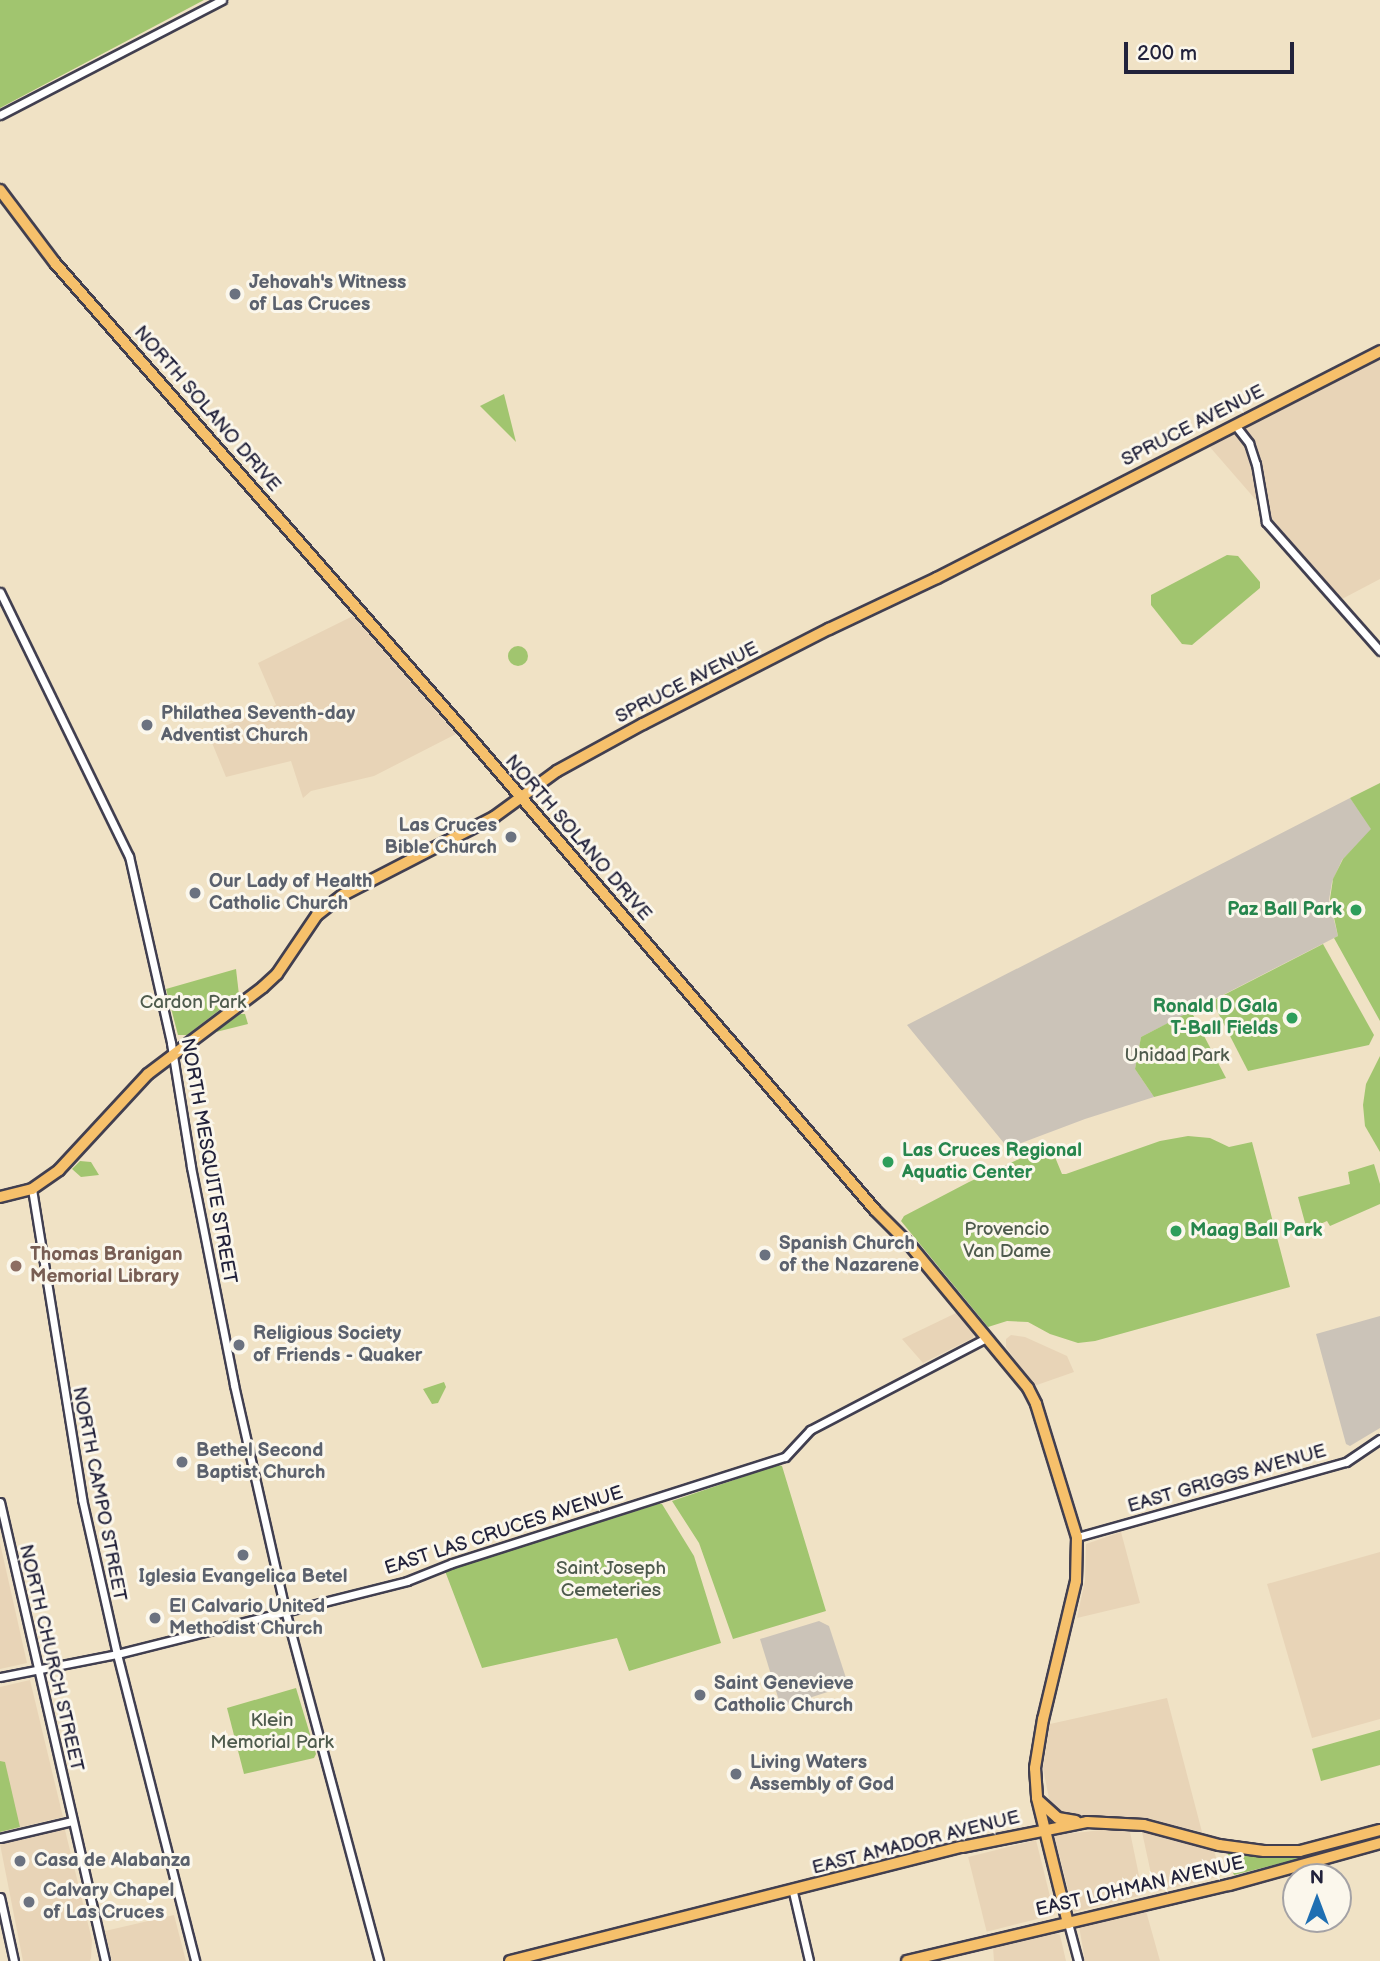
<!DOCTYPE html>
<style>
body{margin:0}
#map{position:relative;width:1380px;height:1961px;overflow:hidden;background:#f0e2c5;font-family:"Balsamiq Sans",sans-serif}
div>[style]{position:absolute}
.built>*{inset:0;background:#e8d4b7;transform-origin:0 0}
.industrial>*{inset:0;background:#cbc3b8}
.green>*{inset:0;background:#a1c56f}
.round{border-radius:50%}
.roads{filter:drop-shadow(2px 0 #413f50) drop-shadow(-2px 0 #413f50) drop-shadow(0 2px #413f50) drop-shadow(0 -2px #413f50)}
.minor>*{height:7px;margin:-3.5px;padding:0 3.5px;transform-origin:3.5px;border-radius:3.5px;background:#fff}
.major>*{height:10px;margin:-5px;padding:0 5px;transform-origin:5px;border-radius:5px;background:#f6c06b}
.dots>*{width:19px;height:19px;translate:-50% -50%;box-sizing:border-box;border:4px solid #fbf7ec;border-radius:50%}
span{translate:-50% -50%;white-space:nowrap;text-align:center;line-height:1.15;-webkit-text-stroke:6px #fbf7ec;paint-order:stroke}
.worship-label{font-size:19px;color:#5b616d;font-weight:700}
.left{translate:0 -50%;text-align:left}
.right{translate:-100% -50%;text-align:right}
.street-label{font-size:19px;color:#22223b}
.leisure-label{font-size:19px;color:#27864d;font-weight:700}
.park-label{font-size:19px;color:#4e5b4d}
.education-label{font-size:19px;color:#785e54;font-weight:700}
.north{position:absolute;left:1282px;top:1863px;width:70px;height:70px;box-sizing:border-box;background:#fbf7ec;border:2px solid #a4a2a5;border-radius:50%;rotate:0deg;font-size:19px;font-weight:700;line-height:28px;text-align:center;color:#22223b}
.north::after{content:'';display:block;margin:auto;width:24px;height:32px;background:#1f6fb2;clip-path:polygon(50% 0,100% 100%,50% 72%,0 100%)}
.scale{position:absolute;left:1124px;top:42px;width:170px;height:32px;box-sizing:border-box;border:4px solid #22223b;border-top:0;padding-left:9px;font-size:21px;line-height:24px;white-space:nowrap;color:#22223b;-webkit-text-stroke:5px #fbf7ec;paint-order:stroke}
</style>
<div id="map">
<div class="built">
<div style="clip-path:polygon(1380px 359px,1380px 579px,1342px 599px,1209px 446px)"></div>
<div style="clip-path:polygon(353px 616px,456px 734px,374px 776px,311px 791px,303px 798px,291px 761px,226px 777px,208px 733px,276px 705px,258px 663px)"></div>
<div style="clip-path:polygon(956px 1313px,974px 1333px,973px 1338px,923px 1363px,902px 1339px)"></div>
<div style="clip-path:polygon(1011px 1335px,1025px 1337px,1067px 1356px,1074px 1372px,1034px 1386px,1006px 1347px,1006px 1339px)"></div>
<div style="clip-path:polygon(1121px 1532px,1140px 1603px,1077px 1618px,1085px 1580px,1086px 1544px)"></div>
<div style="clip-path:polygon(0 1543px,27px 1663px,0 1669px)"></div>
<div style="clip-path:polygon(1380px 1552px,1380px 1719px,1312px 1738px,1267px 1584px)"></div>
<div style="clip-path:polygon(30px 1680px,63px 1817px,0 1832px,0 1687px)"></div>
<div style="clip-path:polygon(1167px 1698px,1202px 1832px,1148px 1819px,1068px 1814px,1051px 1809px,1043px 1768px,1050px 1724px)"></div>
<div style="clip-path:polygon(62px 1829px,65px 1830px,92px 1940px,91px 1958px,90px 1961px,23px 1961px,0 1844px)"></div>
<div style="clip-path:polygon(1112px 1829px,1130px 1832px,1143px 1895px,1074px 1912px,1054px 1835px)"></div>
<div style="clip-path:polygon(1142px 1832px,1214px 1851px,1222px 1876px,1155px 1892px)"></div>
<div style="left:1036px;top:1840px;width:77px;height:70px;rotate:76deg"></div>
<div style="clip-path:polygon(1146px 1911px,1160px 1961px,1085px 1961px,1079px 1926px)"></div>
<div style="clip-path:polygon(174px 1915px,186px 1961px,112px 1961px,105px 1931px)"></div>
<div style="clip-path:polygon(1056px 1933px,1060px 1935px,1066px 1961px,994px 1961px,993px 1947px)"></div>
</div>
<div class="industrial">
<div style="clip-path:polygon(1350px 798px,1372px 829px,1342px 860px,1332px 882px,1329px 900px,1338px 936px,1141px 1037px,1135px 1069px,1154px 1097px,1085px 1119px,1008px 1148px,907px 1025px)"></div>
<div style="clip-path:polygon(1380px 1316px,1380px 1428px,1350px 1446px,1346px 1444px,1316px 1334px)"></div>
<div style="clip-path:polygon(819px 1621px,829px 1626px,846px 1678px,840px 1688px,781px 1707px,760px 1639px)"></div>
</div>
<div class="green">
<div style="clip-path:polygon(0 0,204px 0,0 108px)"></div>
<div style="clip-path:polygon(504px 394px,516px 442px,480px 406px)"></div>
<div style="clip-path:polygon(1227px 555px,1238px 556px,1260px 582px,1260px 588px,1192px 645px,1182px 644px,1151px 605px,1151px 595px)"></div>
<div class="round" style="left:508px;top:646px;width:20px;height:20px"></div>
<div style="clip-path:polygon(1380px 783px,1380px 1021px,1334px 938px,1338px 936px,1330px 899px,1333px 879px,1343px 859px,1371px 829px,1350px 798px)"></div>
<div style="clip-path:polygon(1323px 944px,1374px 1035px,1369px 1045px,1248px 1071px,1212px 1001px)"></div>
<div style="clip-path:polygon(236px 969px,239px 995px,187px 1035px,178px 1035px,166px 989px)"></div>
<div style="clip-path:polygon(1191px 1011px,1226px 1078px,1154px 1097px,1135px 1069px,1141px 1037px)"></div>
<div style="clip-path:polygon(240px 1014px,245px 1014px,248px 1024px,216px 1032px)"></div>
<div style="clip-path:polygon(1380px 1056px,1380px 1152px,1365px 1126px,1363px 1105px,1366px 1084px)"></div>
<div style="clip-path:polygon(1188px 1136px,1210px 1138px,1229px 1147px,1252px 1142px,1290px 1287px,1095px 1341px,1078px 1343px,1050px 1334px,1028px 1322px,1007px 1321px,988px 1327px,901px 1221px,904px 1216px,969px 1182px,1050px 1145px,1062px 1174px,1066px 1174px,1160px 1141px)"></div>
<div style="clip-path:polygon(80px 1161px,91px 1162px,99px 1175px,81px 1177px,72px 1169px)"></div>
<div style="clip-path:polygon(1374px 1164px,1380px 1184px,1380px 1204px,1330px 1226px,1327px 1221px,1307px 1230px,1298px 1197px,1350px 1184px,1348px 1172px)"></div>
<div style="clip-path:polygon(444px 1382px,446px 1387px,438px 1403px,432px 1404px,423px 1389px)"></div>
<div style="clip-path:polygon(778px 1465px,782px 1466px,826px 1611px,733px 1639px,699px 1543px,672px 1501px)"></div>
<div style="clip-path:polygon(658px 1504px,662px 1504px,694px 1556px,721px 1643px,629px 1671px,617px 1638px,482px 1668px,445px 1571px)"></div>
<div style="clip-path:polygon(296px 1688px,316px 1754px,314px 1758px,244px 1774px,227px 1708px)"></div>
<div style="clip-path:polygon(1380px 1730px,1380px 1765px,1321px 1781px,1312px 1749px)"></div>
<div style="clip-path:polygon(0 1761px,5px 1762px,20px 1827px,0 1832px)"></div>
<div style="clip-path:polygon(1325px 1852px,1234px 1875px,1226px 1857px,1229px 1853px,1267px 1857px)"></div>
</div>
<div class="roads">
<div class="minor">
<div style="left:0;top:115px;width:250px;rotate:-27.4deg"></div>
<div style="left:1235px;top:425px;width:23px;rotate:52deg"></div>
<div style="left:1249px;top:443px;width:22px;rotate:72deg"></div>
<div style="left:1256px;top:464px;width:59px;rotate:80.2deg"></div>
<div style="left:1266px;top:522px;width:172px;rotate:48.5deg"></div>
<div style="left:0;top:592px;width:294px;rotate:64deg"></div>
<div style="left:129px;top:856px;width:192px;rotate:77.3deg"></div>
<div style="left:171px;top:1043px;width:126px;rotate:80.8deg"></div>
<div style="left:191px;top:1167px;width:222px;rotate:78.8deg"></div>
<div style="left:234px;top:1385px;width:231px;rotate:77.2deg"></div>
<div style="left:285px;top:1610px;width:363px;rotate:75deg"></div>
<div style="left:32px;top:1189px;width:314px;rotate:80.8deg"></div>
<div style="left:82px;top:1499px;width:159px;rotate:77.3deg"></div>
<div style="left:117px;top:1654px;width:317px;rotate:75.7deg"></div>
<div style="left:0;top:1502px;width:471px;rotate:77.1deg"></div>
<div style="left:1077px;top:1537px;width:279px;rotate:-15.6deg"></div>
<div style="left:1346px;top:1462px;width:41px;rotate:-34.1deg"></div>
<div style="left:0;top:1677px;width:119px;rotate:-11.1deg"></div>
<div style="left:117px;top:1654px;width:299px;rotate:-14.1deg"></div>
<div style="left:407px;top:1581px;width:48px;rotate:-21.8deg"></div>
<div style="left:452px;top:1563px;width:349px;rotate:-17.7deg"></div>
<div style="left:785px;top:1457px;width:37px;rotate:-47deg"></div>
<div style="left:810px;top:1430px;width:199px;rotate:-27.6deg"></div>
<div style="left:0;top:1838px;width:74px;rotate:-13.3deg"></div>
<div style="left:793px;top:1892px;width:71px;rotate:76.9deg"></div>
<div style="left:0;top:1897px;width:66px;rotate:77.7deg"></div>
<div style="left:1068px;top:1923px;width:39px;rotate:75deg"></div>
</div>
<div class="major">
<div style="left:0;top:190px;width:91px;rotate:53deg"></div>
<div style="left:55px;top:263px;width:624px;rotate:48.83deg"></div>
<div style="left:466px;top:733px;width:628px;rotate:49.39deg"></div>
<div style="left:875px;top:1210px;width:48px;rotate:45deg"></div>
<div style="left:909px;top:1244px;width:187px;rotate:50.4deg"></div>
<div style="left:1028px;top:1388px;width:18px;rotate:63deg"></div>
<div style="left:1036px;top:1404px;width:139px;rotate:72.9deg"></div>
<div style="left:1077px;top:1537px;width:44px;rotate:91.3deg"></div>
<div style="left:1076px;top:1581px;width:142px;rotate:103.4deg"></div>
<div style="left:1043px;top:1719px;width:50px;rotate:99.3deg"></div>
<div style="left:1035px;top:1768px;width:30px;rotate:86deg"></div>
<div style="left:1037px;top:1798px;width:129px;rotate:76.1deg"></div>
<div style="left:0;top:1197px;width:33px;rotate:-14deg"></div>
<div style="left:32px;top:1189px;width:33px;rotate:-35deg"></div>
<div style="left:59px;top:1170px;width:131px;rotate:-47.2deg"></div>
<div style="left:148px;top:1074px;width:144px;rotate:-37.1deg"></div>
<div style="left:263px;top:987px;width:19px;rotate:-43deg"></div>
<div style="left:277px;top:974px;width:71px;rotate:-55.9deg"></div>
<div style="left:317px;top:915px;width:33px;rotate:-38deg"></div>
<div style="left:343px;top:895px;width:170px;rotate:-27.3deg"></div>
<div style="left:494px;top:817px;width:78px;rotate:-36.1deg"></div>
<div style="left:557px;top:771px;width:98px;rotate:-28.7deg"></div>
<div style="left:643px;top:724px;width:209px;rotate:-27.1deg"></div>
<div style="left:829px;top:629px;width:119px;rotate:-25.3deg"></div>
<div style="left:937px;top:578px;width:498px;rotate:-27.1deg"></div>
<div style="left:1039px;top:1801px;width:25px;rotate:42deg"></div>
<div style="left:1058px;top:1818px;width:18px;rotate:9deg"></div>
<div style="left:510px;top:1961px;width:466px;rotate:-14.2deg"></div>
<div style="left:962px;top:1847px;width:127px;rotate:-11.3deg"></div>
<div style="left:1087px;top:1822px;width:57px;rotate:3deg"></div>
<div style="left:1144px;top:1825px;width:78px;rotate:14.9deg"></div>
<div style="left:1219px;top:1845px;width:45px;rotate:7.6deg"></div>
<div style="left:1264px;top:1851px;width:36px"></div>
<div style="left:1300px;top:1851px;width:83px;rotate:-14.7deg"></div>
<div style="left:907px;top:1961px;width:331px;rotate:-13.3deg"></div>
<div style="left:1229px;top:1885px;width:157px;rotate:-15.5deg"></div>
</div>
</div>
<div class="dots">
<div style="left:235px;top:294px;background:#6b7280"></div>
<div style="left:147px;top:725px;background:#6b7280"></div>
<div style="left:511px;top:837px;background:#6b7280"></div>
<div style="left:195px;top:893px;background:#6b7280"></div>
<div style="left:1356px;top:910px;background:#2e9e5b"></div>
<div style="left:1292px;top:1018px;background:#2e9e5b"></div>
<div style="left:888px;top:1162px;background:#2e9e5b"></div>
<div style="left:1176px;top:1231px;background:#2e9e5b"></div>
<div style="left:765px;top:1255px;background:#6b7280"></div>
<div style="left:16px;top:1266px;background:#8d6e63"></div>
<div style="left:239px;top:1345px;background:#6b7280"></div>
<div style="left:182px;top:1462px;background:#6b7280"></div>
<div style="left:243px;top:1555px;background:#6b7280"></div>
<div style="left:155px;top:1618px;background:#6b7280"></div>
<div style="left:700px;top:1695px;background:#6b7280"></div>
<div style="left:736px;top:1774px;background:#6b7280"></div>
<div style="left:20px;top:1861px;background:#6b7280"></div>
<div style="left:29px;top:1902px;background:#6b7280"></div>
</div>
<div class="worship-label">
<span class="left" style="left:249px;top:294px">Jehovah's Witness<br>of Las Cruces</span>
<span class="left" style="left:161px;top:725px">Philathea Seventh-day<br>Adventist Church</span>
<span class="right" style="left:497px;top:837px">Las Cruces<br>Bible Church</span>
<span class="left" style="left:209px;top:893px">Our Lady of Health<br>Catholic Church</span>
<span class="left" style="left:779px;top:1255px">Spanish Church<br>of the Nazarene</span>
<span class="left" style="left:253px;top:1345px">Religious Society<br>of Friends - Quaker</span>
<span class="left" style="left:196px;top:1462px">Bethel Second<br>Baptist Church</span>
<span style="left:243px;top:1577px">Iglesia Evangelica Betel</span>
<span class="left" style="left:169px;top:1618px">El Calvario United<br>Methodist Church</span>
<span class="left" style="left:714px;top:1695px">Saint Genevieve<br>Catholic Church</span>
<span class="left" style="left:750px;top:1774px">Living Waters<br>Assembly of God</span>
<span class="left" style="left:34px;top:1861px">Casa de Alabanza</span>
<span class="left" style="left:43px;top:1902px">Calvary Chapel<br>of Las Cruces</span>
</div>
<div class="street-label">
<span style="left:207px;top:409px;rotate:49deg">NORTH SOLANO DRIVE</span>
<span style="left:1193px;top:426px;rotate:-27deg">SPRUCE AVENUE</span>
<span style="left:687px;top:683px;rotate:-27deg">SPRUCE AVENUE</span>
<span style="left:578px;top:838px;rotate:49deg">NORTH SOLANO DRIVE</span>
<span style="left:208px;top:1161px;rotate:80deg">NORTH MESQUITE STREET</span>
<span style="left:1227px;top:1479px;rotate:-16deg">EAST GRIGGS AVENUE</span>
<span style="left:99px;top:1494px;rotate:79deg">NORTH CAMPO STREET</span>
<span style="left:504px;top:1531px;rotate:-18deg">EAST LAS CRUCES AVENUE</span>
<span style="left:51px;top:1658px;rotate:77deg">NORTH CHURCH STREET</span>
<span style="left:916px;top:1843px;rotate:-14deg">EAST AMADOR AVENUE</span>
<span style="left:1140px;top:1887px;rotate:-13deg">EAST LOHMAN AVENUE</span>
</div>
<div class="leisure-label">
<span class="right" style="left:1342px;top:910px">Paz Ball Park</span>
<span class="right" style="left:1278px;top:1018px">Ronald D Gala<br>T-Ball Fields</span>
<span class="left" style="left:902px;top:1162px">Las Cruces Regional<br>Aquatic Center</span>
<span class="left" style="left:1190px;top:1231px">Maag Ball Park</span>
</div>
<div class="park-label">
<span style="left:193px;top:1003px">Cardon Park</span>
<span style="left:1177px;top:1056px">Unidad Park</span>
<span style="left:1007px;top:1241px">Provencio<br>Van Dame</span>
<span style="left:611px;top:1580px">Saint Joseph<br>Cemeteries</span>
<span style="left:272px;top:1732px">Klein<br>Memorial Park</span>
</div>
<div class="education-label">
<span class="left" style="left:30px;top:1266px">Thomas Branigan<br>Memorial Library</span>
</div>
<div class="north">N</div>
<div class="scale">200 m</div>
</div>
